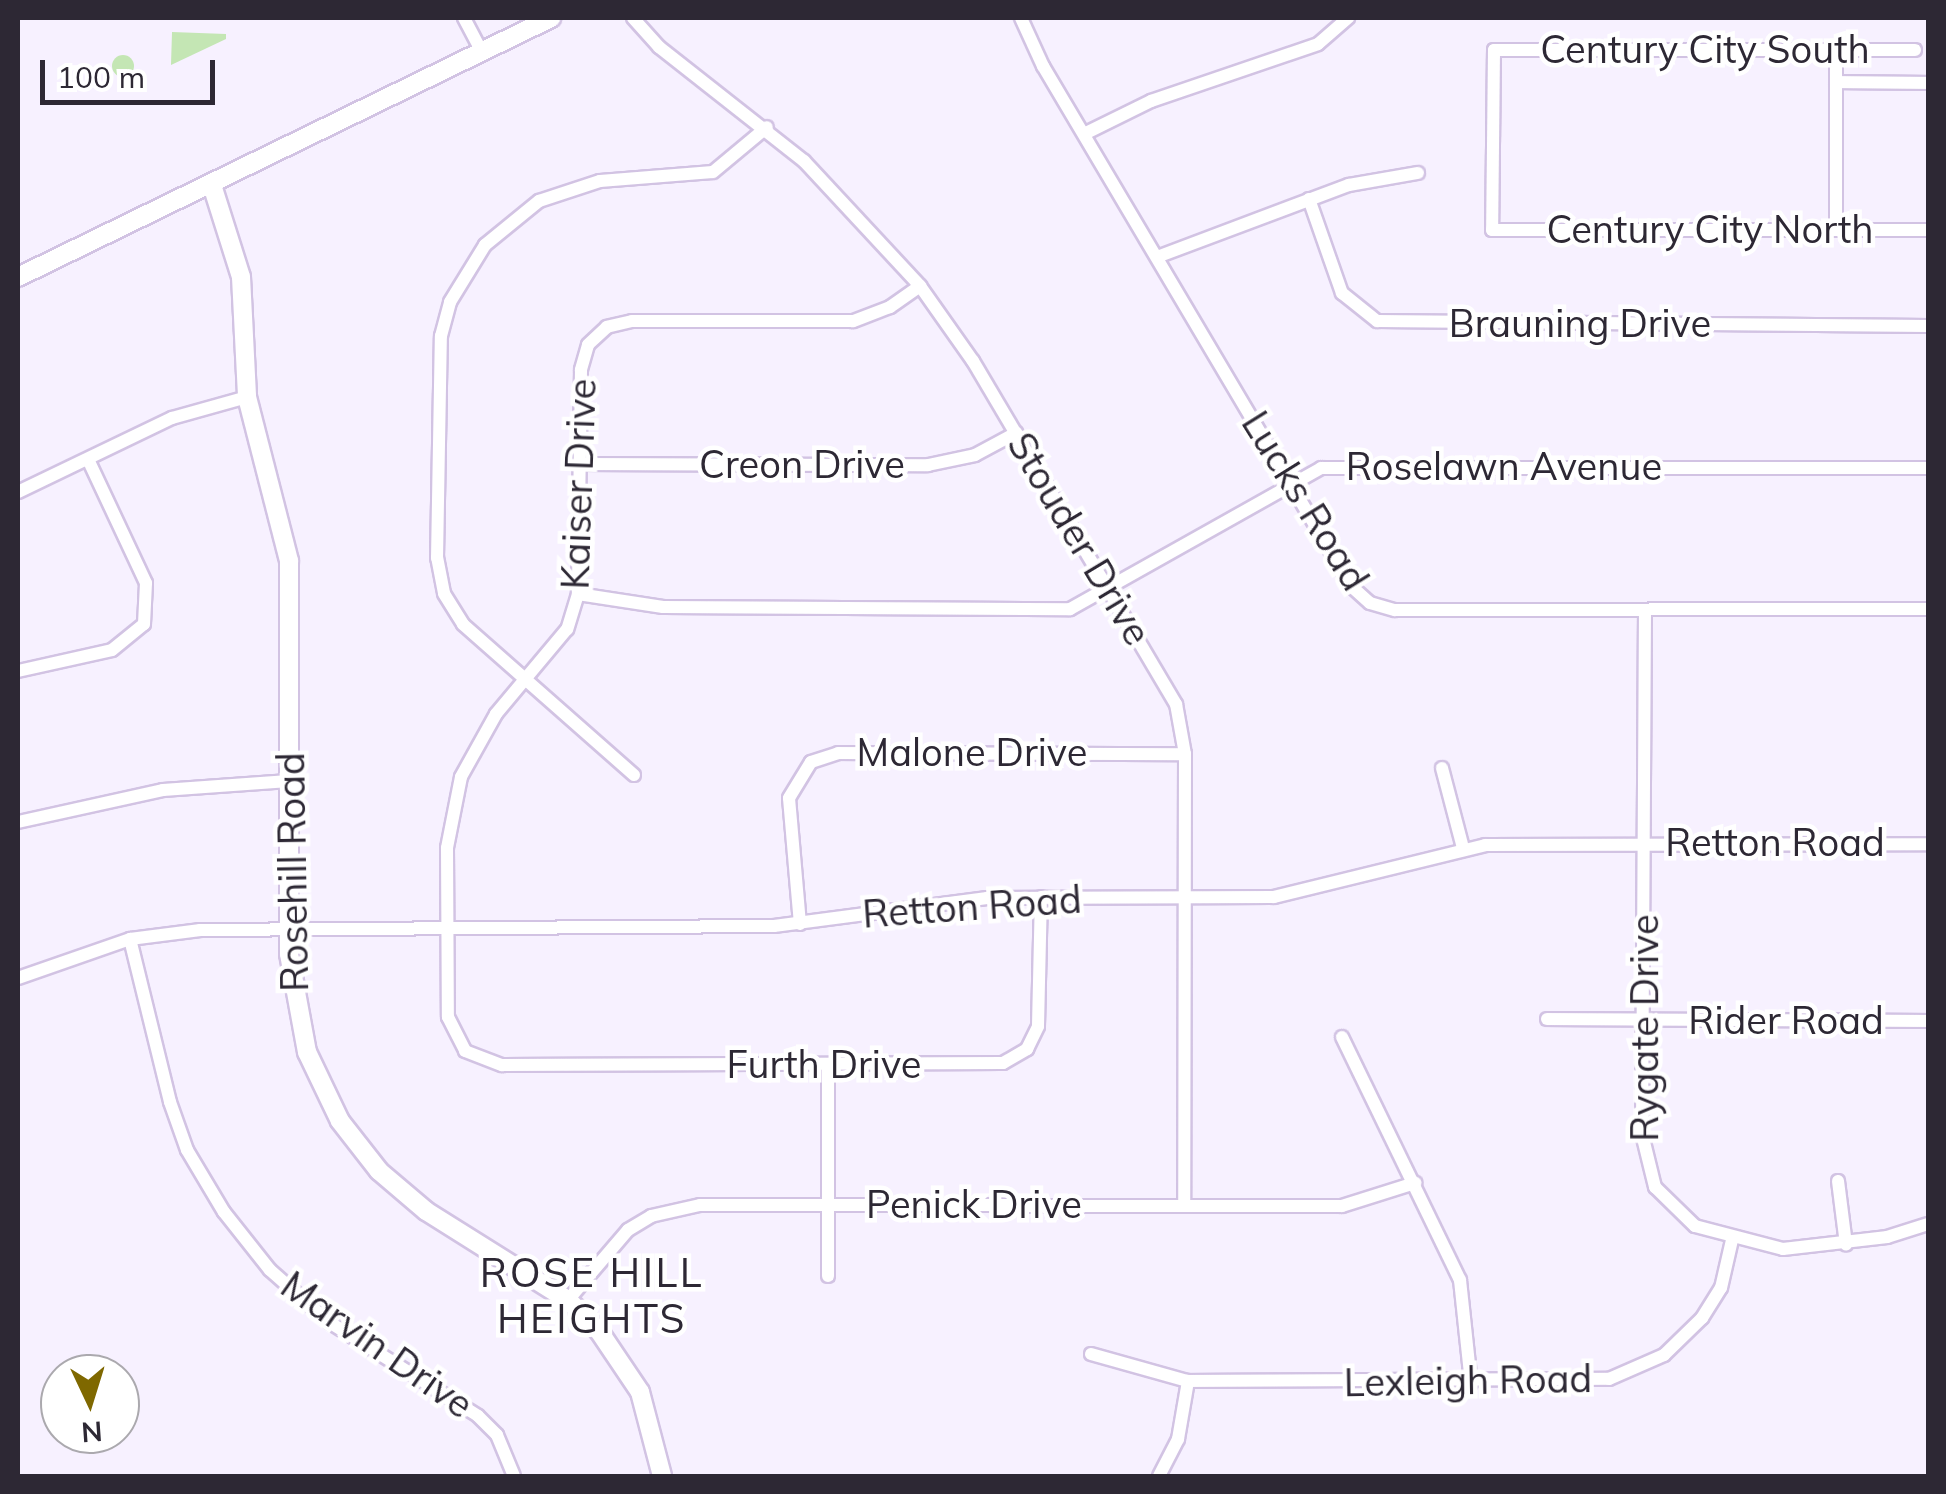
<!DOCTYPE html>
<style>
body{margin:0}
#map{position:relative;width:1946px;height:1494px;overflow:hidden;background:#f7f1ff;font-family:Mulish,sans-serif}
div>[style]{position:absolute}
.green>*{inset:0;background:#c4e6b4}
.round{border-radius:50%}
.roads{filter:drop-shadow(2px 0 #d2c3e3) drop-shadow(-2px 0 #d2c3e3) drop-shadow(0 2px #d2c3e3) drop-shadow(0 -2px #d2c3e3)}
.street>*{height:12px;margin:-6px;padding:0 6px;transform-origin:6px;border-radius:6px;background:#fff}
.secondary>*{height:18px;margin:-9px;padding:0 9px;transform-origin:9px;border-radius:9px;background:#fff}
span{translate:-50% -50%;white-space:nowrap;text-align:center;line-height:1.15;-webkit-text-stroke:9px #fff;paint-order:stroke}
.street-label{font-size:38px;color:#2d2834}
.neighbourhood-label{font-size:40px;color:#2d2834;letter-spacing:2.5px}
.frame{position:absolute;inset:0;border:20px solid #2d2834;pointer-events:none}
.north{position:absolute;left:40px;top:1354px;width:100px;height:100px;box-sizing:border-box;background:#fff;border:2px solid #aba9ae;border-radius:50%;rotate:176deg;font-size:28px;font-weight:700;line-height:40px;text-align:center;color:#2d2834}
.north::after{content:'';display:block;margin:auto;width:35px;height:45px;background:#7f6800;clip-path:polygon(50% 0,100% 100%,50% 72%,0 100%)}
.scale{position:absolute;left:40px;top:60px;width:175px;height:45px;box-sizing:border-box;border:5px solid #2d2834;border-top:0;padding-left:12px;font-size:30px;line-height:35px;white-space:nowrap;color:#2d2834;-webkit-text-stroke:8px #fff;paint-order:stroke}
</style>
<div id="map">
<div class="green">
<div style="clip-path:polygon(172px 32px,226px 34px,226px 39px,171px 65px)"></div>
<div class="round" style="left:112px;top:55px;width:22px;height:22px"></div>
</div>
<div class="roads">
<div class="street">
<div style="left:464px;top:18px;width:41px;rotate:62.2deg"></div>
<div style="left:633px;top:18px;width:39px;rotate:48deg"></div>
<div style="left:659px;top:47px;width:184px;rotate:38.2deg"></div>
<div style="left:804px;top:161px;width:171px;rotate:47.1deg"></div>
<div style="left:920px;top:286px;width:92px;rotate:54.8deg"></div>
<div style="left:973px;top:361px;width:399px;rotate:59.4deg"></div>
<div style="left:1176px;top:704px;width:51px;rotate:79.8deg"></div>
<div style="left:1185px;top:754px;width:452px;rotate:90.1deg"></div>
<div style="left:1021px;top:18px;width:53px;rotate:65.4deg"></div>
<div style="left:1043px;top:66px;width:604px;rotate:59.36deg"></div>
<div style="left:1351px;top:586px;width:25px;rotate:42deg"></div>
<div style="left:1370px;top:603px;width:26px;rotate:16deg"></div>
<div style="left:1395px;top:610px;width:533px;rotate:-0.11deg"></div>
<div style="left:1915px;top:50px;width:421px;rotate:180deg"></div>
<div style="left:1494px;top:50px;width:180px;rotate:90.6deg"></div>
<div style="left:1492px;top:230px;width:436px"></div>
<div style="left:1836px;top:51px;width:179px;rotate:90deg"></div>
<div style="left:1836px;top:82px;width:92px;rotate:0.6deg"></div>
<div style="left:1084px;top:134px;width:75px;rotate:-26.2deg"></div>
<div style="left:1151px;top:101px;width:176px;rotate:-18.8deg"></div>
<div style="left:1318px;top:44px;width:40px;rotate:-41deg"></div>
<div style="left:1309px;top:199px;width:100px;rotate:70.7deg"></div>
<div style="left:1342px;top:293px;width:45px;rotate:38.7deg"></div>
<div style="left:1377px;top:321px;width:551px;rotate:0.52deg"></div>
<div style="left:1157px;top:257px;width:205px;rotate:-20.6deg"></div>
<div style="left:1349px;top:185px;width:70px;rotate:-9.9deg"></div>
<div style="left:920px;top:286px;width:37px;rotate:145deg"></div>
<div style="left:890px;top:307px;width:40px;rotate:159deg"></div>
<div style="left:853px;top:321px;width:221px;rotate:180deg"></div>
<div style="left:632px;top:321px;width:26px;rotate:167deg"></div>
<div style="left:607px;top:327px;width:26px;rotate:137deg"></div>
<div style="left:588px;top:345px;width:26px;rotate:106deg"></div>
<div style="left:581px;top:370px;width:224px;rotate:90.8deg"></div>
<div style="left:578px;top:594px;width:37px;rotate:107deg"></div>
<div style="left:567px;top:629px;width:111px;rotate:129.9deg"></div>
<div style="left:496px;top:714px;width:72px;rotate:119.1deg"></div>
<div style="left:461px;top:777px;width:72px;rotate:101.2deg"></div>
<div style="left:447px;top:848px;width:169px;rotate:89.7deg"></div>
<div style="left:448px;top:1017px;width:38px;rotate:63deg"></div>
<div style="left:465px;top:1051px;width:40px;rotate:21deg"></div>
<div style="left:502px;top:1065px;width:501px;rotate:-0.23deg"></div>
<div style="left:1003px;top:1063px;width:28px;rotate:-30deg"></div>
<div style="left:1027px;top:1049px;width:25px;rotate:-64deg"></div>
<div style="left:1038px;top:1026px;width:129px;rotate:-88.7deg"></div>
<div style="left:580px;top:464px;width:348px;rotate:0.2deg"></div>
<div style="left:928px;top:465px;width:48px;rotate:-12deg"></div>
<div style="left:975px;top:455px;width:47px;rotate:-28.2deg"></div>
<div style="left:18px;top:492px;width:171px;rotate:-25.7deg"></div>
<div style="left:172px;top:418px;width:78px;rotate:-15.6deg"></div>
<div style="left:578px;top:594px;width:86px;rotate:8.7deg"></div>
<div style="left:663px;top:607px;width:407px;rotate:0.3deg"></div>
<div style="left:1070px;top:609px;width:288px;rotate:-29.3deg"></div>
<div style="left:1321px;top:468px;width:607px"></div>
<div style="left:1645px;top:610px;width:524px;rotate:90.33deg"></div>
<div style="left:1642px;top:1134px;width:55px;rotate:76.2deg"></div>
<div style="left:1655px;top:1187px;width:56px;rotate:44.3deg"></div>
<div style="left:1695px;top:1226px;width:91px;rotate:14.6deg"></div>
<div style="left:1783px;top:1249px;width:105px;rotate:-6.6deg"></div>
<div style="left:1887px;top:1237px;width:43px;rotate:-17.6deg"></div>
<div style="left:18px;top:671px;width:96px;rotate:-12.6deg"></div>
<div style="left:112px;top:650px;width:41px;rotate:-39.1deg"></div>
<div style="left:144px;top:624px;width:41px;rotate:-87.2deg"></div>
<div style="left:146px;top:583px;width:137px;rotate:-115.1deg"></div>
<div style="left:1442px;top:768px;width:83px;rotate:75.3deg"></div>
<div style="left:634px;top:775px;width:228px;rotate:-138.6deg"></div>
<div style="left:463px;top:624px;width:36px;rotate:-122deg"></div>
<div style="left:444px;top:593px;width:36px;rotate:-101deg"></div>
<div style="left:437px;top:558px;width:222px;rotate:-89deg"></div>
<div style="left:441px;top:336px;width:35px;rotate:-75deg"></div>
<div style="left:450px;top:302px;width:67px;rotate:-58.4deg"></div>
<div style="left:485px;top:245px;width:70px;rotate:-39.2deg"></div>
<div style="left:539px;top:201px;width:64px;rotate:-18.2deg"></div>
<div style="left:600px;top:181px;width:113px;rotate:-4.6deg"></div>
<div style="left:713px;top:172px;width:70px;rotate:-39.8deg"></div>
<div style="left:18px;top:822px;width:148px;rotate:-12.4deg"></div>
<div style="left:163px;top:790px;width:126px;rotate:-4.1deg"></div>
<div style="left:800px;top:924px;width:126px;rotate:-95deg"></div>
<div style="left:789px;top:798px;width:42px;rotate:-58.6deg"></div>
<div style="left:811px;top:762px;width:28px;rotate:-18deg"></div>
<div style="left:838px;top:753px;width:347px;rotate:0.2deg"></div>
<div style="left:130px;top:939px;width:168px;rotate:76.2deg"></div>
<div style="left:170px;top:1102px;width:51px;rotate:70.5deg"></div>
<div style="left:187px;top:1150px;width:72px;rotate:59.2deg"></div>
<div style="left:224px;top:1212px;width:74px;rotate:51.6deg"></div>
<div style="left:270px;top:1270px;width:79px;rotate:41.4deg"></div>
<div style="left:329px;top:1322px;width:176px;rotate:32.2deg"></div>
<div style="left:478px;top:1416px;width:27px;rotate:45deg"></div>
<div style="left:497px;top:1435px;width:44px;rotate:67.5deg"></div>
<div style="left:18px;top:978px;width:119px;rotate:-19.2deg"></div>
<div style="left:130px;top:939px;width:71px;rotate:-7.3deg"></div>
<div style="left:200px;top:930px;width:574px;rotate:-0.4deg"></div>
<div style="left:774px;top:926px;width:215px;rotate:-7.5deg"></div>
<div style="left:987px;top:898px;width:287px;rotate:-0.2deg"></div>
<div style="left:1274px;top:897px;width:217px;rotate:-13.8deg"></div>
<div style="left:1485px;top:845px;width:443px;rotate:-0.1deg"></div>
<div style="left:1547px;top:1019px;width:381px;rotate:0.3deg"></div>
<div style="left:1342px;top:1037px;width:270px;rotate:64.1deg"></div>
<div style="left:1460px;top:1280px;width:104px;rotate:83.9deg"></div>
<div style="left:1838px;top:1181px;width:64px;rotate:82.8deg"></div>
<div style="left:828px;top:1276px;width:211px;rotate:-90deg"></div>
<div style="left:568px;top:1300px;width:92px;rotate:-49.4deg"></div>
<div style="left:628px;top:1230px;width:27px;rotate:-31deg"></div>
<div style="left:651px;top:1216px;width:50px;rotate:-12.7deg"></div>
<div style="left:700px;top:1205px;width:642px;rotate:0.09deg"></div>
<div style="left:1342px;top:1206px;width:77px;rotate:-17.5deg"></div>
<div style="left:1091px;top:1354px;width:101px;rotate:15.6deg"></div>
<div style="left:1188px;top:1381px;width:421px;rotate:-0.3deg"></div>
<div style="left:1609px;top:1379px;width:60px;rotate:-23.6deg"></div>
<div style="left:1664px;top:1355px;width:53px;rotate:-44.2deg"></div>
<div style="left:1702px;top:1318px;width:36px;rotate:-58deg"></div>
<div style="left:1721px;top:1288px;width:49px;rotate:-77.1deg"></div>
<div style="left:1159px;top:1476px;width:42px;rotate:-62.8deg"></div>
<div style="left:1178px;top:1439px;width:59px;rotate:-80.2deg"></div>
</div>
<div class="secondary">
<div style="left:212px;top:185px;width:96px;rotate:72.5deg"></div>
<div style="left:241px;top:277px;width:120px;rotate:87.1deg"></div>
<div style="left:247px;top:397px;width:169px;rotate:75.6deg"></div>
<div style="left:289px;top:561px;width:393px;rotate:90deg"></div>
<div style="left:289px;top:954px;width:100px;rotate:79.6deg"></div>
<div style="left:307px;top:1052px;width:76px;rotate:64.4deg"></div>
<div style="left:340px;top:1121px;width:63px;rotate:52deg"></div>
<div style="left:379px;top:1171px;width:62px;rotate:40.4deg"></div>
<div style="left:426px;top:1211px;width:168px;rotate:32.1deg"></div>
<div style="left:568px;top:1300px;width:44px;rotate:45deg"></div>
<div style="left:599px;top:1331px;width:73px;rotate:56.1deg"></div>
<div style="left:640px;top:1392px;width:87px;rotate:75.3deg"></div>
<div style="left:18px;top:277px;width:593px;rotate:-25.92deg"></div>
</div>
</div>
<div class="street-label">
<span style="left:1705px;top:50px">Century City South</span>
<span style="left:1710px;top:230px">Century City North</span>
<span style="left:1580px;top:324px">Brauning Drive</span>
<span style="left:802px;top:465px">Creon Drive</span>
<span style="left:1504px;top:467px">Roselawn Avenue</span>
<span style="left:579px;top:484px;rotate:-88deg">Kaiser Drive</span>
<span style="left:1305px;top:501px;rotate:58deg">Lucks Road</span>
<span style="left:1079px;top:539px;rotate:59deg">Stouder Drive</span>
<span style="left:972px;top:753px">Malone Drive</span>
<span style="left:1775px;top:843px">Retton Road</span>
<span style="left:293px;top:872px;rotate:-91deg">Rosehill Road</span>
<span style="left:972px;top:907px;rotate:-4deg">Retton Road</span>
<span style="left:1786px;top:1021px">Rider Road</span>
<span style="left:1645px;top:1028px;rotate:-90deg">Rygate Drive</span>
<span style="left:824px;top:1065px">Furth Drive</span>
<span style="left:974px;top:1205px">Penick Drive</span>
<span style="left:377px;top:1345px;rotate:35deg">Marvin Drive</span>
<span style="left:1468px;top:1381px;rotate:-1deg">Lexleigh Road</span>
</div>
<div class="neighbourhood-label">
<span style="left:592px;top:1295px">ROSE HILL<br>HEIGHTS</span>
</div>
<div class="frame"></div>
<div class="north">N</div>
<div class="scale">100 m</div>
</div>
